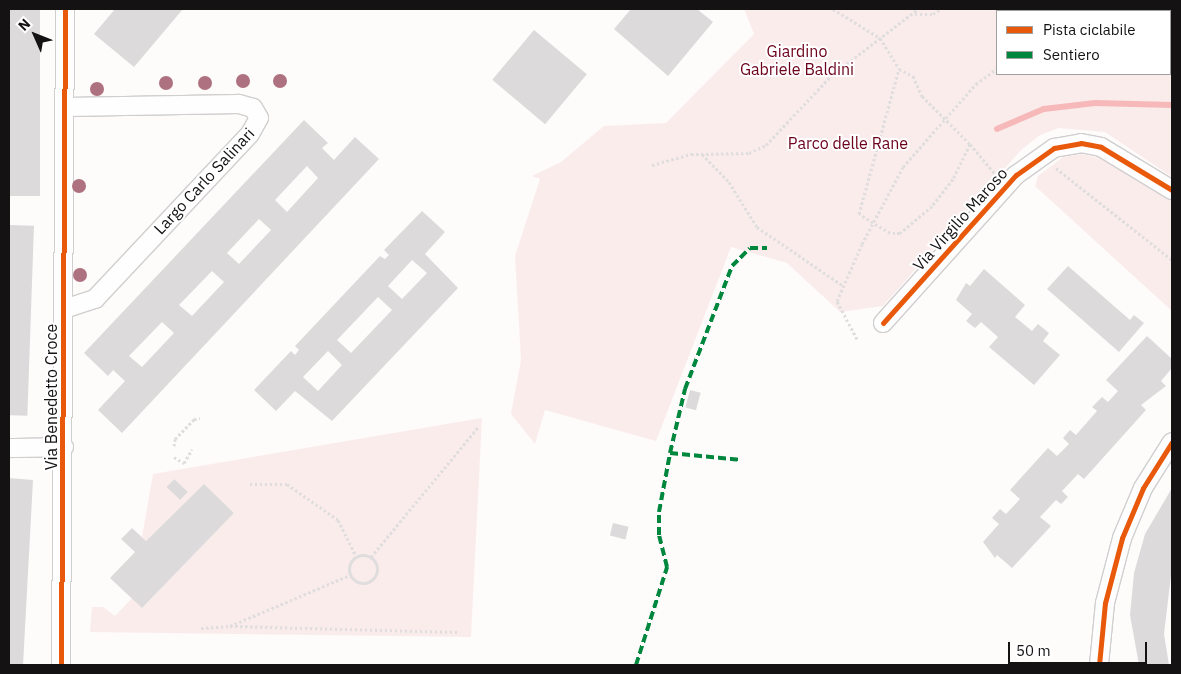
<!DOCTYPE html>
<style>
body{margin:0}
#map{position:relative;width:1181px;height:674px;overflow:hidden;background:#fefbfb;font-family:"IBM Plex Sans",sans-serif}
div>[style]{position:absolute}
.green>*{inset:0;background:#fbecec}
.stream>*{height:5.5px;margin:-2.75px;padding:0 2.75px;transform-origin:2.75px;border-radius:2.75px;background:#f6b8b9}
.building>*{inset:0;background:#dcdada;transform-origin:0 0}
.path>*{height:3px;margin-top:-1.5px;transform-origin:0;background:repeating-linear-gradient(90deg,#dfdddd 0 2.5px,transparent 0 5px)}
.path>.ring{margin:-1.5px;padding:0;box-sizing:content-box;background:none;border:3px solid #dfdddd;border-radius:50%}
.roads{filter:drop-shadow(1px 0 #d0cece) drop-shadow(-1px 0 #d0cece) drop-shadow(0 1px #d0cece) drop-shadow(0 -1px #d0cece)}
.minor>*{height:18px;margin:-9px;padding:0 9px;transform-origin:9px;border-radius:9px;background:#fffefe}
.quiet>*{height:4px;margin-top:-2px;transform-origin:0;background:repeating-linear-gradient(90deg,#00873e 0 8px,transparent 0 12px)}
.cycleway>*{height:5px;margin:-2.5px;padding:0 2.5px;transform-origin:2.5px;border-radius:2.5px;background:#e8590c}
.trees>*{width:14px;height:14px;margin:-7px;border-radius:50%;background:#ae717f}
span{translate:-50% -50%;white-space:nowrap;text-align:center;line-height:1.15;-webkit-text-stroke:4px #fff;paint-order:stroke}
.park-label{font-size:16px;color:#6c001a}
.street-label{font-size:16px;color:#141212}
.frame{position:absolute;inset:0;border:10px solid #141212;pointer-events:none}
.legend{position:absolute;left:996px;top:10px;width:175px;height:65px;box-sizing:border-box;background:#fff;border:1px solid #a1a0a0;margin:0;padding:6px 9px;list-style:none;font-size:15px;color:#141212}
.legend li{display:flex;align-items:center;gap:10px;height:25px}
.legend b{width:25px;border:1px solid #a1a0a0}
.north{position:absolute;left:10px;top:10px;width:50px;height:50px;-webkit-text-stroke:4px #fff;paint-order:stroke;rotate:314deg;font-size:14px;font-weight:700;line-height:20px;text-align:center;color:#141212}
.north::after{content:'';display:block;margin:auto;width:18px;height:22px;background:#141212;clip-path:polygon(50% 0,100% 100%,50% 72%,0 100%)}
.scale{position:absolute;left:1008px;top:642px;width:139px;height:22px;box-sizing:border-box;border:2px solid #141212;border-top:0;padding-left:6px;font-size:15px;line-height:18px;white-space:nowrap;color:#141212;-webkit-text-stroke:4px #fff;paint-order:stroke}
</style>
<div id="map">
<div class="green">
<div style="clip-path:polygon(evenodd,744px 9px,1172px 9px,1172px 177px,1105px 132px,1059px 128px,1040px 135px,1021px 150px,883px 306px,840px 312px,787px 263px,731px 247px,656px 441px,545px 410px,535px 444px,511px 414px,521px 360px,515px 256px,540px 179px,532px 176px,561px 162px,604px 126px,666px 123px,754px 34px,744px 9px,1170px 11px,1170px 74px,997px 74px,997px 11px,1170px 11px)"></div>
<div style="clip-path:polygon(1082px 154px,1121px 163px,1172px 200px,1172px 311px,1035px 186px,1038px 176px,1063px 157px)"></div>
<div style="clip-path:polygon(evenodd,482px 418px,471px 637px,90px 632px,92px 607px,103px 607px,115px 616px,132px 598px,142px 608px,234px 513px,204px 484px,146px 541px,142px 537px,153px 474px,482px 418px,173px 479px,188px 492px,181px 500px,167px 487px,173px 479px)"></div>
</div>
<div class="stream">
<div style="left:997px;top:129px;width:51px;rotate:-23.1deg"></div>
<div style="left:1044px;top:109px;width:51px;rotate:-6.7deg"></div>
<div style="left:1095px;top:103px;width:77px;rotate:1.5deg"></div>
</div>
<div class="building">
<div style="left:9px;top:9px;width:31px;height:187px"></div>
<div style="clip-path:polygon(115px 9px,183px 9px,134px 67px,94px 34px)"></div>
<div style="clip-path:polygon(631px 9px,697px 9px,713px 22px,668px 76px,614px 29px)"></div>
<div style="left:534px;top:30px;width:69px;height:65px;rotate:40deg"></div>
<div style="clip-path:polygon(evenodd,304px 120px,328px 143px,322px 148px,334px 160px,355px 137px,379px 159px,122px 433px,98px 410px,125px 381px,113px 370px,108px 376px,84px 353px,304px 120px,307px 166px,318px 178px,287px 212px,275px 200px,307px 166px,304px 120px,259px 219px,271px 230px,239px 264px,227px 253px,259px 219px,304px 120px,212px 271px,224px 282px,192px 316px,179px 305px,212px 271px,304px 120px,162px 322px,174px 333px,142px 367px,129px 356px,162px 322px)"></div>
<div style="clip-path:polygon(evenodd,422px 211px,445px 232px,425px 254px,458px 288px,332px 421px,295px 391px,276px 411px,254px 390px,291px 351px,295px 355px,299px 350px,295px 346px,380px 256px,385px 259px,389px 255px,384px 250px,422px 211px,412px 260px,427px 273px,402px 299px,388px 286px,412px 260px,422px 211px,378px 297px,392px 310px,351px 353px,337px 340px,378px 297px,422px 211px,328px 351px,342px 365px,318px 391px,303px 377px,328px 351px)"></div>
<div style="left:9px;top:225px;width:25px;height:190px;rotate:2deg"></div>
<div style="clip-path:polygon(1068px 266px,1130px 320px,1134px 315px,1144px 323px,1119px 352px,1047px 289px)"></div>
<div style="clip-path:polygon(984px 269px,1025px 305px,1015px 317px,1032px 331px,1038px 324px,1049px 333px,1043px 341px,1060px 355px,1034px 385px,989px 347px,998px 337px,981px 322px,975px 328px,966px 321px,972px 314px,956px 300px,966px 283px,970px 286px)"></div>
<div style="clip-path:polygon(1147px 336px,1172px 359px,1172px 368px,1161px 381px,1166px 386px,1141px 405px,1146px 410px,1084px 479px,1078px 474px,1062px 491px,1068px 497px,1061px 504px,1056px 500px,1040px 517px,1051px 526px,1012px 568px,997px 555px,995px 558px,983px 542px,999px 524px,992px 518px,1000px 509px,1006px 514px,1020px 499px,1010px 490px,1048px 448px,1057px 456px,1069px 444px,1063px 438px,1070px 430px,1076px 435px,1097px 411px,1092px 407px,1102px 397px,1108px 402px,1118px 391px,1106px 380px)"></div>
<div style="left:690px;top:390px;width:11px;height:18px;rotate:15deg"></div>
<div style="clip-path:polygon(9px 478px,33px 480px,23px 665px,9px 665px)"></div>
<div style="left:174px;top:479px;width:19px;height:11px;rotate:43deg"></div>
<div style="clip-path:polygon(204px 484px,234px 513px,142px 608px,110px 578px,135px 552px,121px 539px,132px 528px,146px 541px)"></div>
<div style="clip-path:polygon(1172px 488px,1172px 567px,1164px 634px,1169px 665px,1139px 665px,1130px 615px,1134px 573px,1145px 534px)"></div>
<div style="left:613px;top:523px;width:16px;height:13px;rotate:14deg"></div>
</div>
<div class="path">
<div style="left:833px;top:9px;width:55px;rotate:31.7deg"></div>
<div style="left:880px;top:38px;width:36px;rotate:58deg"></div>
<div style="left:1098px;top:11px;width:4px;rotate:-27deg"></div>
<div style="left:915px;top:14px;width:18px"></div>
<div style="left:933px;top:14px;width:9px;rotate:-32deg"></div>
<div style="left:899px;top:69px;width:16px;rotate:27deg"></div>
<div style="left:913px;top:76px;width:22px;rotate:66deg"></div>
<div style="left:922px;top:96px;width:68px;rotate:45deg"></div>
<div style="left:970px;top:144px;width:39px;rotate:116deg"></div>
<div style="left:953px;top:179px;width:34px;rotate:128deg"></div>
<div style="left:932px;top:206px;width:42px;rotate:139.8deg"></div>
<div style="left:900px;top:233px;width:10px;rotate:180deg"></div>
<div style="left:890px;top:233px;width:36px;rotate:-148deg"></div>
<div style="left:859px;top:214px;width:150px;rotate:-74.6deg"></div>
<div style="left:970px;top:144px;width:39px;rotate:50deg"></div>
<div style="left:702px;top:154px;width:39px;rotate:46deg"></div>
<div style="left:729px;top:182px;width:53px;rotate:58.1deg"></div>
<div style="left:757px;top:227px;width:103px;rotate:34.3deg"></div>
<div style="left:652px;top:165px;width:41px;rotate:-15.8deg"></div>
<div style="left:691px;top:154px;width:58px;rotate:-1deg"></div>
<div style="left:749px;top:153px;width:19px;rotate:-25deg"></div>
<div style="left:766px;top:145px;width:95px;rotate:-46.7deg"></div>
<div style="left:831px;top:76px;width:110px;rotate:-37.6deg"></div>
<div style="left:1056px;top:168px;width:148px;rotate:38.4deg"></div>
<div style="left:857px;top:339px;width:43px;rotate:-117.8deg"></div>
<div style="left:837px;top:301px;width:62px;rotate:-66.3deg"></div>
<div style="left:862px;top:244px;width:87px;rotate:-62deg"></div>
<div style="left:903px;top:167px;width:111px;rotate:-48.7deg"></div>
<div style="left:976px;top:84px;width:26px;rotate:-36deg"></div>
<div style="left:174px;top:446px;width:7px;rotate:-82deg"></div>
<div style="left:175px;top:439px;width:28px;rotate:-46deg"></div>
<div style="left:194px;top:419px;width:6px;rotate:-9deg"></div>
<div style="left:174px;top:457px;width:12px;rotate:31deg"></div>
<div style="left:184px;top:463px;width:16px;rotate:-60deg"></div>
<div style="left:250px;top:484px;width:37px"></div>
<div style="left:287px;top:484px;width:62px;rotate:35.2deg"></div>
<div style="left:338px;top:520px;width:40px;rotate:63.4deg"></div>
<div class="ring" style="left:349px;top:555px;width:25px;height:25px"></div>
<div style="left:371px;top:557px;width:168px;rotate:-50.5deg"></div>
<div style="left:230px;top:626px;width:230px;rotate:1.5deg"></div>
<div style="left:201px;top:628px;width:29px;rotate:-4deg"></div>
<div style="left:230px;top:626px;width:130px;rotate:-23deg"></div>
</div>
<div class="roads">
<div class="minor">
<div style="left:64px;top:309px;width:33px;rotate:-18deg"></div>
<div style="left:95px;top:299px;width:226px;rotate:-46.8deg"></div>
<div style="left:250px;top:134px;width:18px;rotate:-61deg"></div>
<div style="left:259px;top:118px;width:12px;rotate:-121deg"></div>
<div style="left:253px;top:108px;width:15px;rotate:-164deg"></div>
<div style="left:239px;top:104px;width:172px;rotate:179deg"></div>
<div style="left:883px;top:323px;width:199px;rotate:-48.1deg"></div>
<div style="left:1016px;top:175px;width:47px;rotate:-35.4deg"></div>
<div style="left:1054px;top:148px;width:27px;rotate:-10deg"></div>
<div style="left:1081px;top:143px;width:20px;rotate:11deg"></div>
<div style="left:1101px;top:147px;width:83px;rotate:31.2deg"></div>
<div style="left:9px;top:448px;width:55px;rotate:-1deg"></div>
<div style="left:61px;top:665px;width:656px;rotate:-89.65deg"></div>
<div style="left:1099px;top:665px;width:62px;rotate:-84.5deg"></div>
<div style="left:1105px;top:603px;width:67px;rotate:-75.3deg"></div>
<div style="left:1122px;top:538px;width:54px;rotate:-67.2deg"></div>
<div style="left:1143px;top:488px;width:54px;rotate:-57.8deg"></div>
</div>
</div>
<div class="quiet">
<div style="left:670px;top:453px;width:66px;rotate:-76.8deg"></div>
<div style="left:685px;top:389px;width:132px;rotate:-69.1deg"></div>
<div style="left:732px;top:266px;width:25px;rotate:-45deg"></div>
<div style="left:750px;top:248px;width:17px"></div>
<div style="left:636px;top:665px;width:103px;rotate:-72.4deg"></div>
<div style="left:667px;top:567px;width:33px;rotate:-104deg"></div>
<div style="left:659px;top:535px;width:23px;rotate:-90deg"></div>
<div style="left:659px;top:512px;width:60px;rotate:-79.4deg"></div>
<div style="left:670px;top:453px;width:72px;rotate:5.6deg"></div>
</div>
<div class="cycleway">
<div style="left:883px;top:323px;width:199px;rotate:-48.1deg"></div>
<div style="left:1016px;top:175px;width:47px;rotate:-35.4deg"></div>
<div style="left:1054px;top:148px;width:27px;rotate:-10deg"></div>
<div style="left:1081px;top:143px;width:20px;rotate:11deg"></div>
<div style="left:1101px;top:147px;width:83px;rotate:31.2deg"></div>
<div style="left:61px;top:665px;width:656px;rotate:-89.65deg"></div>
<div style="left:1099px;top:665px;width:62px;rotate:-84.5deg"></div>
<div style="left:1105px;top:603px;width:67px;rotate:-75.3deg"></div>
<div style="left:1122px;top:538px;width:54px;rotate:-67.2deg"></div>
<div style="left:1143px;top:488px;width:54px;rotate:-57.8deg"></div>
</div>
<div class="trees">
<div style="left:243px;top:81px"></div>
<div style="left:280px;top:81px"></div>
<div style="left:166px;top:83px"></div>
<div style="left:205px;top:83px"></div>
<div style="left:97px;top:89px"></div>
<div style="left:79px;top:186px"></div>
<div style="left:80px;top:275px"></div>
</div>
<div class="park-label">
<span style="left:797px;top:60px">Giardino<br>Gabriele Baldini</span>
<span style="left:848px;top:143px">Parco delle Rane</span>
</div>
<div class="street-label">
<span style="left:204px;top:181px;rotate:-47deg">Largo Carlo Salinari</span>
<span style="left:960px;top:219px;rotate:-48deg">Via Virgilio Maroso</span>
<span style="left:51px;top:397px;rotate:-90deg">Via Benedetto Croce</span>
</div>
<div class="frame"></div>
<ul class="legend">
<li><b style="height:6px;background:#e8590c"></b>Pista ciclabile</li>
<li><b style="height:6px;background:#00873e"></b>Sentiero</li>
</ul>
<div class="north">N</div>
<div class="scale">50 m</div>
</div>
